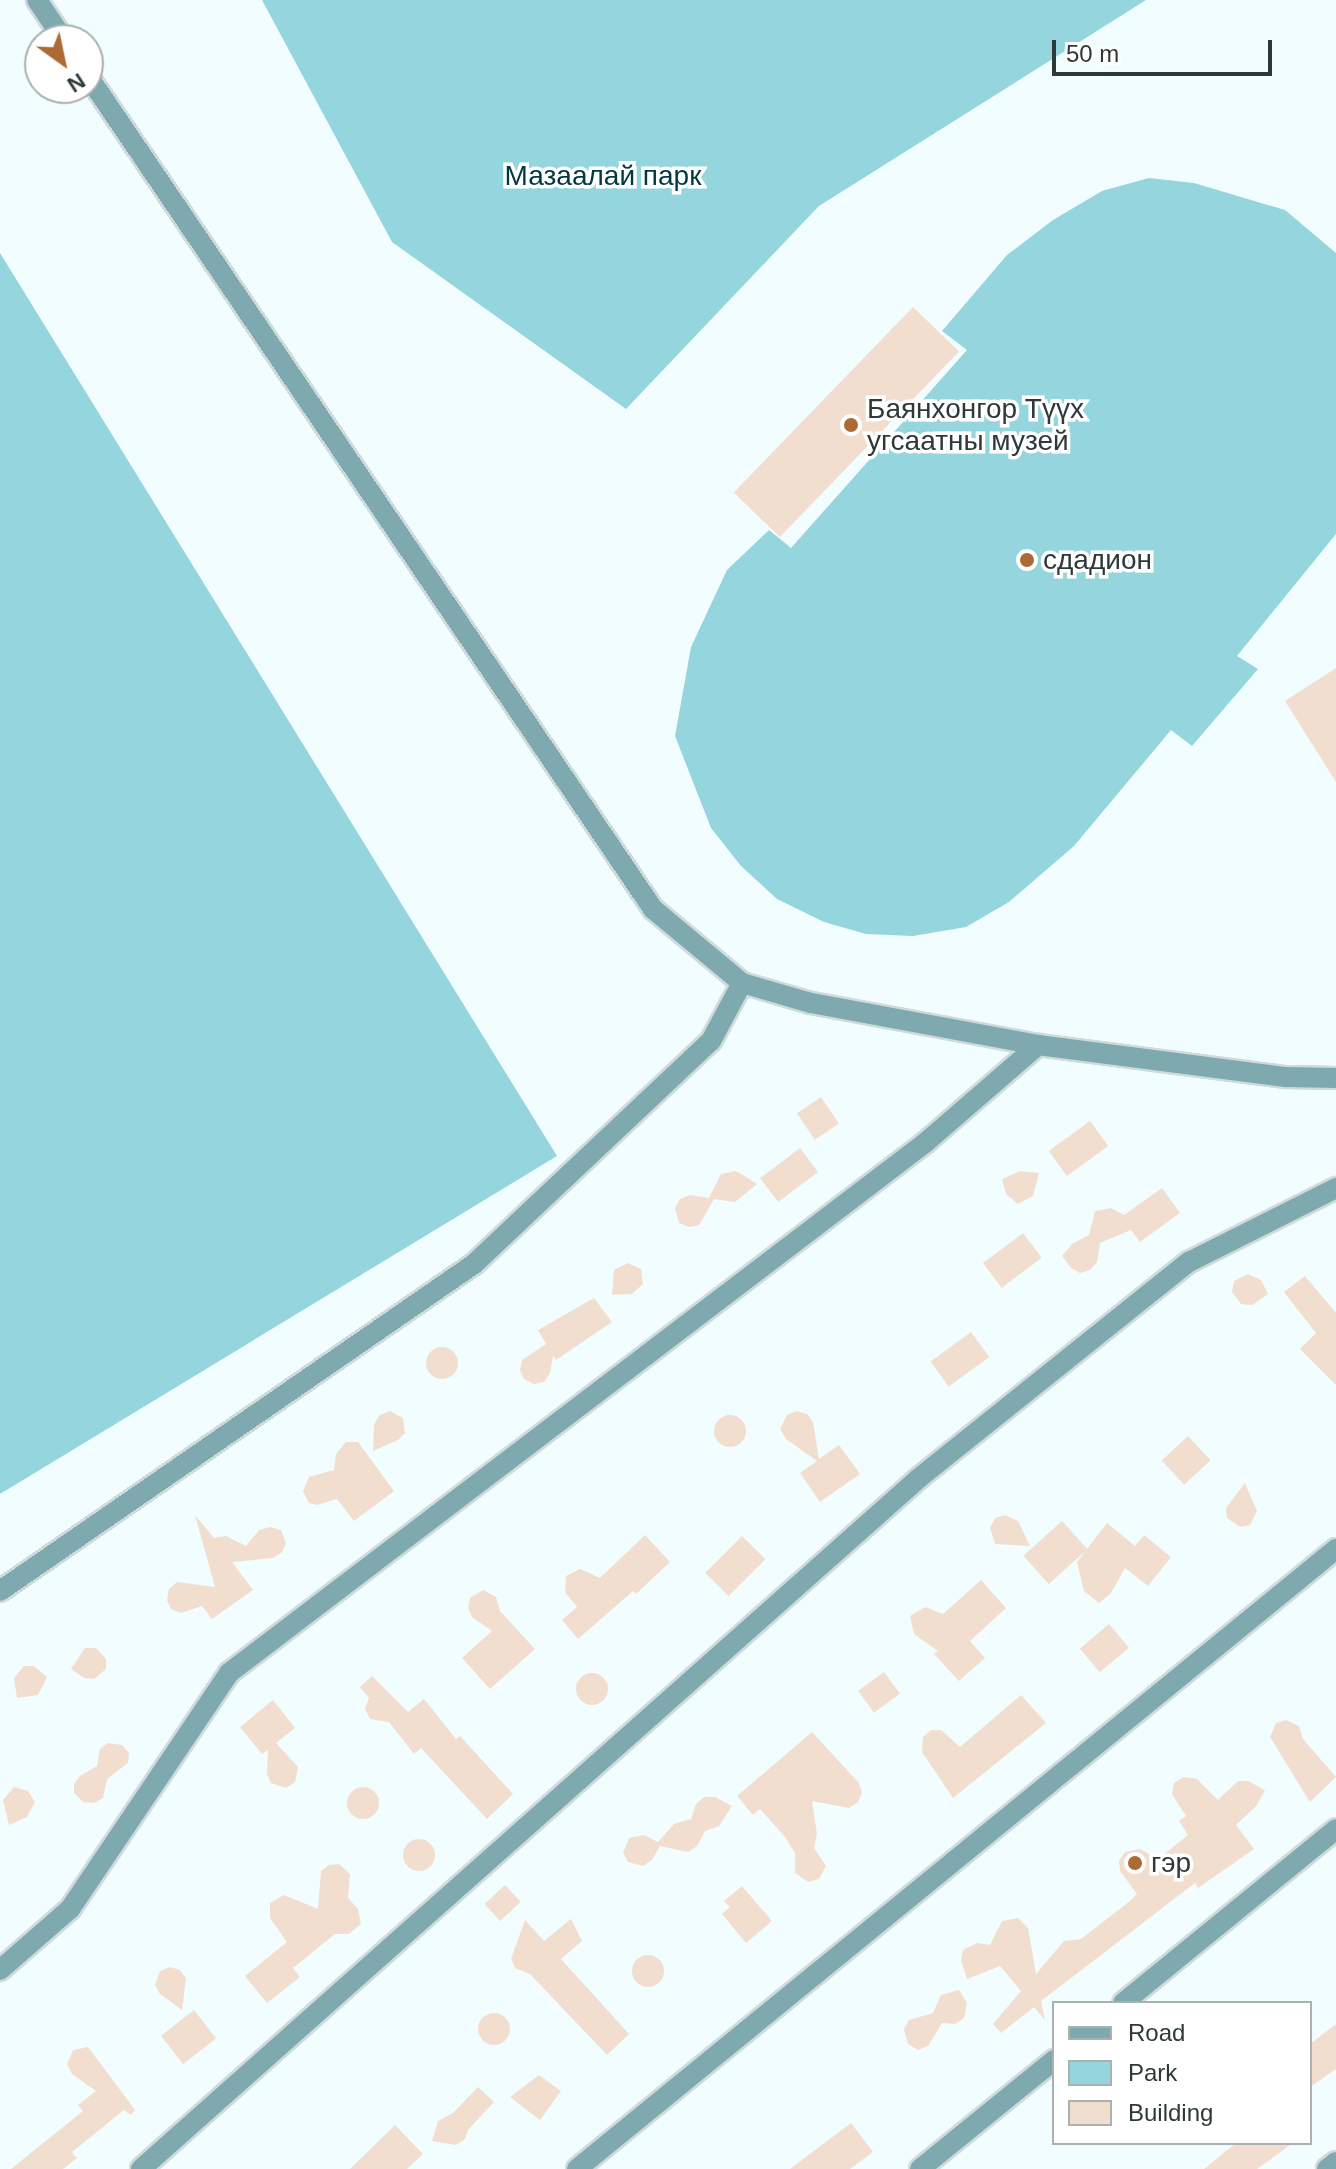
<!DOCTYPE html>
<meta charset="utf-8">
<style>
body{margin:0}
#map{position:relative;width:1336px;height:2169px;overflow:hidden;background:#f2fdff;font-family:Helvetica,sans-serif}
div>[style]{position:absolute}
.green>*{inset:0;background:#95d5dd}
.building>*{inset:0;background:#f2decf;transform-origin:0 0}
.round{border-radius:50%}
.roads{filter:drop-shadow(2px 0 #cfdadc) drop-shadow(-2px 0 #cfdadc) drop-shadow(0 2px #cfdadc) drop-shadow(0 -2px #cfdadc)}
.minor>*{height:20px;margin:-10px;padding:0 10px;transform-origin:10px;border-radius:10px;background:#7da9af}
.tertiary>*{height:20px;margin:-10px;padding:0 10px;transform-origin:10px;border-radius:10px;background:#7da9af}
.dots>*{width:22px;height:22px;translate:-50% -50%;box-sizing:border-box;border:4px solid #fff;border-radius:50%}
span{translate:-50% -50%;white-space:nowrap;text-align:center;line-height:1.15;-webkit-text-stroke:7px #fff;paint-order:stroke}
.park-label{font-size:28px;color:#00393f}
.poi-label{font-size:28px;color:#2e393a}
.left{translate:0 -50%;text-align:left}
.legend{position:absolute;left:1052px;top:2001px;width:260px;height:144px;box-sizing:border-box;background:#fff;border:2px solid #abb0b0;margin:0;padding:10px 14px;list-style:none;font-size:24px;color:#2e393a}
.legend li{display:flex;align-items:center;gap:16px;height:40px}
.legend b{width:40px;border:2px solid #abb0b0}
.north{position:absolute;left:24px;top:24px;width:80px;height:80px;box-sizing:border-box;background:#fff;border:2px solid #abb0b0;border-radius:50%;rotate:147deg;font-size:22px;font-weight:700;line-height:32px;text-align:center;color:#2e393a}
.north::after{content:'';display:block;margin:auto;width:28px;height:36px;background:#ac6a35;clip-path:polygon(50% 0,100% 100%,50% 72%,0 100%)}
.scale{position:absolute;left:1052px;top:40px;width:220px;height:36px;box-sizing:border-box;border:4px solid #2e393a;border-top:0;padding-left:10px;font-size:24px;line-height:28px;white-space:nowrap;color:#2e393a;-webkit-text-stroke:6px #fff;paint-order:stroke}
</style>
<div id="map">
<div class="green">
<div style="clip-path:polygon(262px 0,1146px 0,819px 206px,626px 409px,392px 242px)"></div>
<div style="clip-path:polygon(1149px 178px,1194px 183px,1285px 210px,1336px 253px,1336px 534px,1237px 656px,1258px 669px,1192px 746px,1171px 730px,1074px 846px,1009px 902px,966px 927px,913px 936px,866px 934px,824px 922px,777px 899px,741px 866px,711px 828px,675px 736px,691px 647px,727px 570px,769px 530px,791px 548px,967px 350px,942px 331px,1007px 255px,1053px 220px,1102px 191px)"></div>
<div style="clip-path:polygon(0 253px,557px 1156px,0 1494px)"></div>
</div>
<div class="building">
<div style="left:913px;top:307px;width:64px;height:258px;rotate:44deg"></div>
<div style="clip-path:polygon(1336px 668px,1336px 782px,1285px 701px)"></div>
<div style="left:821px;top:1097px;width:32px;height:29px;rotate:56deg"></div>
<div style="left:1090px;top:1121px;width:31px;height:51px;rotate:54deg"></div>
<div style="left:800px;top:1148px;width:30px;height:50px;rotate:53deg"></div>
<div style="clip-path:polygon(736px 1171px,757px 1184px,735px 1202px,714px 1199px,699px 1225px,689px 1227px,679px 1223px,675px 1208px,680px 1199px,690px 1195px,709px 1198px,721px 1174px)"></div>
<div style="clip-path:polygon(1020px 1171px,1039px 1173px,1033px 1196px,1018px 1204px,1006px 1194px,1002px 1179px)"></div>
<div style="clip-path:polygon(1162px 1188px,1180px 1213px,1140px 1242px,1131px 1230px,1100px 1243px,1097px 1262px,1090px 1270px,1080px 1273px,1071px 1268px,1062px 1256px,1072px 1244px,1089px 1235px,1095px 1211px,1111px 1208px,1124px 1215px)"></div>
<div style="left:1023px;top:1233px;width:31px;height:50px;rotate:53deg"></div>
<div style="clip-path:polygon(628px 1263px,641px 1269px,643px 1284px,632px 1294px,612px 1295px,614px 1270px)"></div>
<div style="clip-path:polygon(1248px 1274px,1261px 1280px,1268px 1294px,1252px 1305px,1241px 1304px,1232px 1292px,1234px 1281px)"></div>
<div style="clip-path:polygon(1305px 1276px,1336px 1313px,1336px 1385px,1300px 1349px,1316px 1333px,1284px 1292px)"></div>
<div style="clip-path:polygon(594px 1298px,612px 1322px,556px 1360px,553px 1356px,550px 1373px,544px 1382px,534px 1384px,524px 1379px,520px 1370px,522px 1360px,546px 1344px,538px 1330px)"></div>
<div style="left:971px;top:1332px;width:31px;height:50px;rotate:54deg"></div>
<div class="round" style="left:426px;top:1347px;width:32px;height:32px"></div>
<div style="clip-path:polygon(390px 1411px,403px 1418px,405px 1433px,398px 1440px,373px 1451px,374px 1424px,380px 1415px)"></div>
<div style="clip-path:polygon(797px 1411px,807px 1414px,813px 1422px,819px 1459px,839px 1445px,860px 1474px,820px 1502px,800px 1473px,817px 1461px,786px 1439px,780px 1429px,787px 1415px)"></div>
<div class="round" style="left:714px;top:1415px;width:32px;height:32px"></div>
<div style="left:1188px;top:1436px;width:33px;height:36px;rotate:47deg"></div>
<div style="clip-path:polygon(346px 1442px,358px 1442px,394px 1491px,354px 1521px,337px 1499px,317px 1505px,309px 1503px,303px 1491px,309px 1477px,334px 1470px,336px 1454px)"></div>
<div style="clip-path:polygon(1245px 1483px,1257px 1511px,1250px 1525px,1240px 1527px,1227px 1518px,1226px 1508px)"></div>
<div style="clip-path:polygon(195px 1515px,214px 1538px,226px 1536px,246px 1546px,259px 1530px,270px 1527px,281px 1530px,286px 1543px,282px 1552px,273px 1558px,232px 1562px,253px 1590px,212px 1619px,202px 1606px,181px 1613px,171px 1609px,167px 1600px,169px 1589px,177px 1582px,215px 1587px)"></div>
<div style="clip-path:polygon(1005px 1515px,1018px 1521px,1030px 1546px,995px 1544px,990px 1528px,995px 1518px)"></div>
<div style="left:1062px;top:1521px;width:38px;height:52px;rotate:48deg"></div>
<div style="clip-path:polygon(1107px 1523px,1135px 1546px,1144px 1535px,1171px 1557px,1148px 1586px,1125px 1568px,1111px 1593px,1099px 1603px,1084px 1591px,1077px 1562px)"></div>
<div style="clip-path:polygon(645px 1535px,670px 1562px,636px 1594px,633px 1591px,578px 1639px,562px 1620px,577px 1607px,565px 1592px,566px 1576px,580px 1569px,600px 1578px)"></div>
<div style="left:742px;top:1536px;width:33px;height:52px;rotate:45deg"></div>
<div style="clip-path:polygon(981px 1580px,1006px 1608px,970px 1641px,985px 1658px,959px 1681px,934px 1654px,938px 1651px,914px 1634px,910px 1616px,925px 1607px,943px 1614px)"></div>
<div style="clip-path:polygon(483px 1590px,496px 1597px,500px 1611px,535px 1649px,490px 1689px,462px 1658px,492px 1631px,472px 1617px,468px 1608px,470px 1598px)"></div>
<div style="left:1109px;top:1624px;width:31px;height:38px;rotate:50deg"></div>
<div style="clip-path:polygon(85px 1648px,96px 1648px,106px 1659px,106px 1669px,94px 1679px,84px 1678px,71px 1669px)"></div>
<div style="clip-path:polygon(24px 1666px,34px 1666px,47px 1677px,38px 1695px,17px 1698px,14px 1678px)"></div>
<div style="left:884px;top:1672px;width:27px;height:32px;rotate:54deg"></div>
<div class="round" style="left:576px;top:1673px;width:32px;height:32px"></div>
<div style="clip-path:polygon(372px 1676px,408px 1712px,424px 1699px,456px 1739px,460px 1736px,513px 1794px,487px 1819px,421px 1748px,414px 1754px,389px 1722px,370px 1719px,365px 1709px,369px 1698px,360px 1687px)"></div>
<div style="clip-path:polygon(1021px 1695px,1046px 1723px,953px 1798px,922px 1752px,923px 1737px,931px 1730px,941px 1730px,960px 1747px)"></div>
<div style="clip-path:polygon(273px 1700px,295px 1728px,276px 1743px,298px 1767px,295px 1782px,286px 1788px,271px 1783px,267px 1774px,268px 1750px,262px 1754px,240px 1727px)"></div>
<div style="clip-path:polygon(1286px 1720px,1299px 1726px,1303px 1739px,1336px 1777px,1310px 1802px,1270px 1737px,1276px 1723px)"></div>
<div style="clip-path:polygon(812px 1732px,859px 1783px,862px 1793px,858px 1802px,849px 1808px,812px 1801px,817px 1834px,814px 1848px,826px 1866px,819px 1879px,808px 1882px,795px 1873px,795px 1853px,786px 1838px,760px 1809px,753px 1815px,737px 1796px)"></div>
<div style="clip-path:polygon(108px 1743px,122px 1745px,129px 1753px,128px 1763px,107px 1779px,103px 1798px,94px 1803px,83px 1802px,74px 1793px,74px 1784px,80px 1776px,97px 1766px,100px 1749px)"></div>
<div style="clip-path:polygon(1183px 1777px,1197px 1779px,1218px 1800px,1238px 1781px,1248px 1781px,1265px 1790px,1256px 1806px,1236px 1825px,1254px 1849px,1198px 1888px,1195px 1883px,1041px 2001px,1045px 2020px,1034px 2007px,1001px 2033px,993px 2024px,1021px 1991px,1000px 1966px,967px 1979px,961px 1960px,963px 1950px,977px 1943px,990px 1945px,1002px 1921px,1018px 1918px,1028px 1928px,1036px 1974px,1064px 1941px,1081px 1939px,1130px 1901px,1137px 1894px,1120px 1871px,1119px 1861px,1125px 1852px,1140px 1849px,1158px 1859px,1188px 1835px,1179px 1821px,1186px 1816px,1172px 1794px,1174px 1783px)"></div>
<div style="clip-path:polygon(14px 1787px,28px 1791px,35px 1802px,27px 1817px,9px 1825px,3px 1800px)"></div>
<div class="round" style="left:347px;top:1787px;width:32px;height:32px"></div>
<div style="clip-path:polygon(704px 1797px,715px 1797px,732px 1806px,719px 1826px,705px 1831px,697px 1846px,688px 1852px,660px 1846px,652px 1860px,643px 1866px,628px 1862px,623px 1853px,629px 1838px,644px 1835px,658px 1842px,674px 1824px,691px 1819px,696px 1804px)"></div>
<div class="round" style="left:403px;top:1839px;width:32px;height:32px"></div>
<div style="clip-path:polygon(339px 1864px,350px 1874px,348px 1898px,358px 1909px,361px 1924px,349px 1934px,335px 1934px,293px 1968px,300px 1977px,267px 2003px,245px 1976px,287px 1942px,270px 1918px,270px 1903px,284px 1895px,318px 1909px,321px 1871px,329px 1865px)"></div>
<div style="left:505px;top:1885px;width:23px;height:28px;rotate:47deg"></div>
<div style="clip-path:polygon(742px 1886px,772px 1921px,746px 1943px,722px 1914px,730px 1907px,724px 1901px)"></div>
<div style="clip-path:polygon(571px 1919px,582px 1941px,561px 1959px,629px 2034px,607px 2055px,530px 1974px,515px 1968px,511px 1959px,525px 1920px,544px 1941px)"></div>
<div class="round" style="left:632px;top:1955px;width:32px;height:32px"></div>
<div style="clip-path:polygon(170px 1967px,180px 1970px,186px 1978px,182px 2010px,160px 1994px,155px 1985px,160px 1971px)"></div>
<div style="clip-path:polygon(959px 1990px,967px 2003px,964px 2018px,955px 2024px,942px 2023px,928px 2046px,918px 2050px,908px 2044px,904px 2029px,909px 2020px,933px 2013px,941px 1995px)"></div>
<div style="left:194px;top:2010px;width:36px;height:42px;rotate:52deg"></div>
<div class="round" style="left:478px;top:2013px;width:32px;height:32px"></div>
<div style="clip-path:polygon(1336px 2024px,1336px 2069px,1310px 2087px,1310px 2044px)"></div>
<div style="clip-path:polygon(88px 2047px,135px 2110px,131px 2115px,124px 2110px,72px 2152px,77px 2158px,63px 2169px,11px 2169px,83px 2111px,78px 2105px,96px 2091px,72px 2074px,67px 2064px,73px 2050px)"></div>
<div style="clip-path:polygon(539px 2075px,561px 2091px,540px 2120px,510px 2097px)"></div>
<div style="clip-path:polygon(478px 2087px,494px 2102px,468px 2130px,465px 2139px,456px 2145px,432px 2141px,438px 2121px,453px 2113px)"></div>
<div style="clip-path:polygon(851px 2123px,873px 2152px,850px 2169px,790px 2169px)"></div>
<div style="clip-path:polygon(395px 2125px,423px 2154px,407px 2169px,350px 2169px)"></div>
<div style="clip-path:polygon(1236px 2143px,1293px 2143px,1257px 2169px,1204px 2169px)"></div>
</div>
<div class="roads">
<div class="minor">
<div style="left:0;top:1591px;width:576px;rotate:-34.6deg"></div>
<div style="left:474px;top:1264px;width:325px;rotate:-43.3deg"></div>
<div style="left:711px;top:1041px;width:66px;rotate:-61.9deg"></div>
<div style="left:0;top:1970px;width:93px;rotate:-41.1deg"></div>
<div style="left:70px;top:1909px;width:285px;rotate:-56deg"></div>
<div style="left:229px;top:1673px;width:875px;rotate:-37.29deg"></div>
<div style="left:925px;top:1143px;width:150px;rotate:-40.9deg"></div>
<div style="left:1123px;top:2003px;width:275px;rotate:-39.2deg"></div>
<div style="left:141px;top:2169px;width:1041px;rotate:-41.61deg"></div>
<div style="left:919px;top:1478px;width:346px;rotate:-38.7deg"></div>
<div style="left:1189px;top:1262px;width:165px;rotate:-26.7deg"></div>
<div style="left:577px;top:2169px;width:980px;rotate:-39.24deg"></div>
<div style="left:920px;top:2169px;width:173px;rotate:-39.1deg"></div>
<div style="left:1327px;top:2169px;width:11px;rotate:-38deg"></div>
</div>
<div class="tertiary">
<div style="left:37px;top:0;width:48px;rotate:56deg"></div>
<div style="left:88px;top:76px;width:1007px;rotate:55.85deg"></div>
<div style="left:653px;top:909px;width:116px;rotate:39.7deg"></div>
<div style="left:742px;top:983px;width:72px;rotate:16.2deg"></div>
<div style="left:811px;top:1003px;width:231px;rotate:10.5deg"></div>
<div style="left:1038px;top:1045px;width:250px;rotate:7.4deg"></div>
<div style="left:1286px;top:1077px;width:50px;rotate:1.1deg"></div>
</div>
</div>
<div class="dots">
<div style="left:851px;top:425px;background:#ac6a35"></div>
<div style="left:1027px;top:560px;background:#ac6a35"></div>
<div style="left:1135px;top:1863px;background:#ac6a35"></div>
</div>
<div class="park-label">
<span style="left:603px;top:176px">Мазаалай парк</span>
</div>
<div class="poi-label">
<span class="left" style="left:867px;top:425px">Баянхонгор Түүх<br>угсаатны музей</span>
<span class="left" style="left:1043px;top:560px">сдадион</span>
<span class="left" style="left:1151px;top:1863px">гэр</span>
</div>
<ul class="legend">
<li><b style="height:10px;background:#7da9af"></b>Road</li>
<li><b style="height:22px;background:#95d5dd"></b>Park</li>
<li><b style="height:22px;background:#f2decf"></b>Building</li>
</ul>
<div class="north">N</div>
<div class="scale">50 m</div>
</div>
